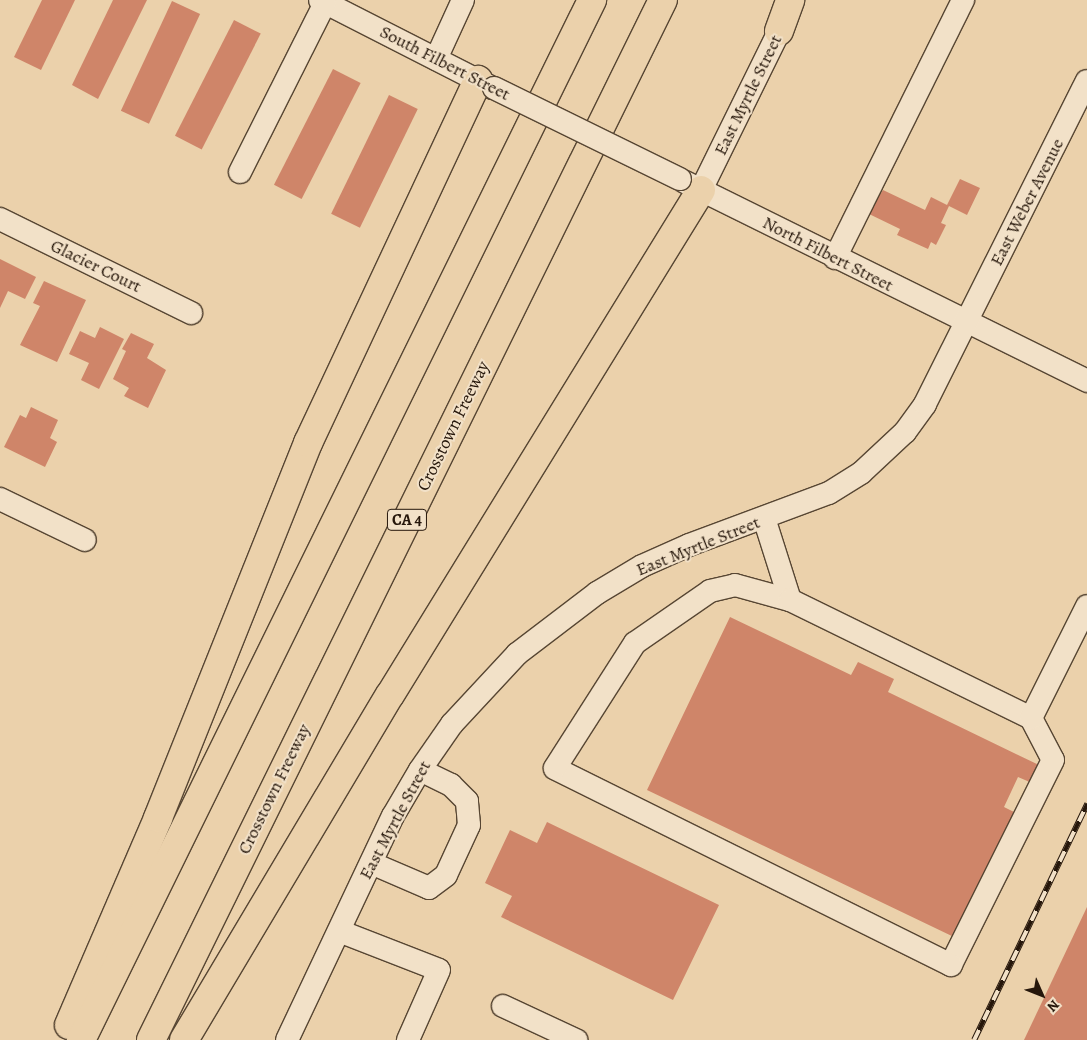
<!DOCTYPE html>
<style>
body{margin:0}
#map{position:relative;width:1087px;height:1040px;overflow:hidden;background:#ebd1ab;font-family:Alegreya,serif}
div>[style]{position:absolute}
.building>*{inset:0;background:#cf8569;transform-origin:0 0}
.roads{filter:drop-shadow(1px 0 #574633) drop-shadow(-1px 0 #574633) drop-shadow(0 1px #574633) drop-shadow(0 -1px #574633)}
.minor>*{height:22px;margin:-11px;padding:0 11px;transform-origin:11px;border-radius:11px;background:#f2e1c8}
.highway>*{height:28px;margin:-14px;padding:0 14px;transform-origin:14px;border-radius:14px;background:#ebd1ab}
.rail>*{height:5.5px;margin-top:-2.75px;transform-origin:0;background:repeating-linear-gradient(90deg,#f2e1c8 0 11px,#26170b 0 22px);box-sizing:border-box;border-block:1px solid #26170b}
.bridges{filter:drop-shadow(1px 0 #574633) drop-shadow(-1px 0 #574633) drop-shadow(0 1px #574633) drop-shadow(0 -1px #574633)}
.minor-bridge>*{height:22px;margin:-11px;padding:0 11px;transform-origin:11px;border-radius:11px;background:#f2e1c8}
span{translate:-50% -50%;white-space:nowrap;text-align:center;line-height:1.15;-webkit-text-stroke:4px #f2e1c8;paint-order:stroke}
.shield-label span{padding:1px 4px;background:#f2e1c8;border:1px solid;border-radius:4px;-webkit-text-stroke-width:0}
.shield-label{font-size:16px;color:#26170b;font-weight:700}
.street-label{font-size:18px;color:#26170b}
.north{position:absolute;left:1017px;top:970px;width:50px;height:50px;-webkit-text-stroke:4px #f2e1c8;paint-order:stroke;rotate:134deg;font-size:14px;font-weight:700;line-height:20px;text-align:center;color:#26170b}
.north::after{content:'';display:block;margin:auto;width:18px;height:22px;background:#26170b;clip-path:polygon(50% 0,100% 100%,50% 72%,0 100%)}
</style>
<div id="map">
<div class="building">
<div style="clip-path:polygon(42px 0,75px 0,41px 70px,14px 57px)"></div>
<div style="clip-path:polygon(113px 0,147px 0,98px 99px,72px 85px)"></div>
<div style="left:172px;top:1px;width:31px;height:121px;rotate:25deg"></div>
<div style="left:234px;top:20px;width:30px;height:130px;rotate:27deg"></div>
<div style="left:333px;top:69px;width:31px;height:130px;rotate:27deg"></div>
<div style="left:389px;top:95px;width:32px;height:132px;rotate:26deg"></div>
<div style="clip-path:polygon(960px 179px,980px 188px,967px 215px,949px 206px,941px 223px,946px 225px,936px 245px,931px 242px,928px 249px,897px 235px,900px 229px,867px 213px,883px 190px,925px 210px,931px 197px,947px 205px)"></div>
<div style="clip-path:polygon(0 259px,36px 277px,25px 299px,8px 291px,0 308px)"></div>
<div style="clip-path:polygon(44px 281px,86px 300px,57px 362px,20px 345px,40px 306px,33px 303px)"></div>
<div style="clip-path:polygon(100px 327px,124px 339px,99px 389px,81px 380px,89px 363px,69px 354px,80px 331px,95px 338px)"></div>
<div style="clip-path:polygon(131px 333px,154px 344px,147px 358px,166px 370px,148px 408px,124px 396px,129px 388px,113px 379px,126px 351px,122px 349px)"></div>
<div style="clip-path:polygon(31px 407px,58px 420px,50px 438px,57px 442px,45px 467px,4px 447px,20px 415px,26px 418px)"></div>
<div style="clip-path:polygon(730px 617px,851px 675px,858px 662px,894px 679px,888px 692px,1041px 766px,1032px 783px,1018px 777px,1004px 807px,1016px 813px,956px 938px,647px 790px)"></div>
<div style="clip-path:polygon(547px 822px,719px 905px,673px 1000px,501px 917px,512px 896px,485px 883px,510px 830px,537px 843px)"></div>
<div style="clip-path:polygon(1087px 907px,1087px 1040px,1024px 1040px)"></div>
</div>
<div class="roads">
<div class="minor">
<div style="left:320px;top:0;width:194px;rotate:27deg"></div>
<div style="left:436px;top:59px;width:65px;rotate:-65.4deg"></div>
<div style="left:240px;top:172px;width:189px;rotate:-63.3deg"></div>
<div style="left:685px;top:182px;width:449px;rotate:26.3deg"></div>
<div style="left:701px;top:190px;width:193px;rotate:-63.8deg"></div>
<div style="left:0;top:219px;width:213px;rotate:26.2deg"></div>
<div style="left:835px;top:258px;width:288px;rotate:-63.6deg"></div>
<div style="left:0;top:499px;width:94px;rotate:25.8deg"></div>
<div style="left:764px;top:518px;width:86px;rotate:72.4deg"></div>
<div style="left:735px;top:585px;width:57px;rotate:15.3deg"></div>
<div style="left:790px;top:600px;width:268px;rotate:26.1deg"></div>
<div style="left:1031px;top:718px;width:47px;rotate:62.4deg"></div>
<div style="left:1053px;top:760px;width:229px;rotate:116.5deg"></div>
<div style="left:951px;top:965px;width:442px;rotate:-153.6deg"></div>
<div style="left:555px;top:768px;width:148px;rotate:-57.4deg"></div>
<div style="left:635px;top:643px;width:91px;rotate:-34.7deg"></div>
<div style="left:710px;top:591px;width:26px;rotate:-13deg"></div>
<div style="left:1031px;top:718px;width:125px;rotate:-63.4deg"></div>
<div style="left:371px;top:863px;width:63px;rotate:23.3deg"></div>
<div style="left:429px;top:888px;width:21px;rotate:-37deg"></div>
<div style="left:446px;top:875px;width:55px;rotate:-65.3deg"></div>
<div style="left:469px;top:825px;width:24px;rotate:-95deg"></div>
<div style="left:467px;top:801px;width:23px;rotate:-135deg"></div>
<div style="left:451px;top:785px;width:34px;rotate:-154deg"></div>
<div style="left:339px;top:931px;width:107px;rotate:21.3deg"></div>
<div style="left:439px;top:970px;width:77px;rotate:113.9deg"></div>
<div style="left:503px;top:1006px;width:81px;rotate:25deg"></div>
<div style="left:287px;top:1040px;width:248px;rotate:-64.7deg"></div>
<div style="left:393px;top:816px;width:53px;rotate:-59.6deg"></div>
<div style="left:420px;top:770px;width:56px;rotate:-55.2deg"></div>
<div style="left:452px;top:724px;width:96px;rotate:-47.1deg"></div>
<div style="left:517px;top:654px;width:101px;rotate:-37.3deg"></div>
<div style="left:597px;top:593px;width:52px;rotate:-31deg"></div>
<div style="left:642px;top:566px;width:51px;rotate:-24.1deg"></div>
<div style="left:689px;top:545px;width:149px;rotate:-20.4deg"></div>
<div style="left:829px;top:493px;width:38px;rotate:-32deg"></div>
<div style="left:861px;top:473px;width:60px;rotate:-43deg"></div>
<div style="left:905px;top:432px;width:34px;rotate:-54deg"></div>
<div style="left:925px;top:404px;width:361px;rotate:-63.4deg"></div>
</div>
<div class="highway">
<div style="left:779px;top:31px;width:33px;rotate:-70deg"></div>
<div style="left:69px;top:1025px;width:225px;rotate:-66.7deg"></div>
<div style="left:158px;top:818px;width:404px;rotate:-68.2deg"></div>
<div style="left:308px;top:443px;width:401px;rotate:-64.9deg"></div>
<div style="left:81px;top:1040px;width:1159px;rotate:-63.83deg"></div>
<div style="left:151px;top:1040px;width:1159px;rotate:-63.79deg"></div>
<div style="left:184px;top:1040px;width:402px;rotate:-59.2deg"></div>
<div style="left:390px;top:695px;width:593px;rotate:-58.37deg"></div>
</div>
</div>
<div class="rail">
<div style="left:974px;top:1040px;width:262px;rotate:-64.4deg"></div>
</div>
<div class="bridges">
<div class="minor-bridge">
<div style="left:494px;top:88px;width:207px;rotate:26.1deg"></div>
</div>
</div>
<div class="shield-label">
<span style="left:407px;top:520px">CA 4</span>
</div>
<div class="street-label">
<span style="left:445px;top:63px;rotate:27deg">South Filbert Street</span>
<span style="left:748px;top:95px;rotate:-64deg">East Myrtle Street</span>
<span style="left:1027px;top:202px;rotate:-63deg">East Weber Avenue</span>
<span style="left:828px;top:254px;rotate:27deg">North Filbert Street</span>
<span style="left:96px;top:266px;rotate:26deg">Glacier Court</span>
<span style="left:453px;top:426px;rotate:-64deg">Crosstown Freeway</span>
<span style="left:698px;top:546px;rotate:-22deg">East Myrtle Street</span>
<span style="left:274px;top:789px;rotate:-64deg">Crosstown Freeway</span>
<span style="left:395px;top:820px;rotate:-62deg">East Myrtle Street</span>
</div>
<div class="north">N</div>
</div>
